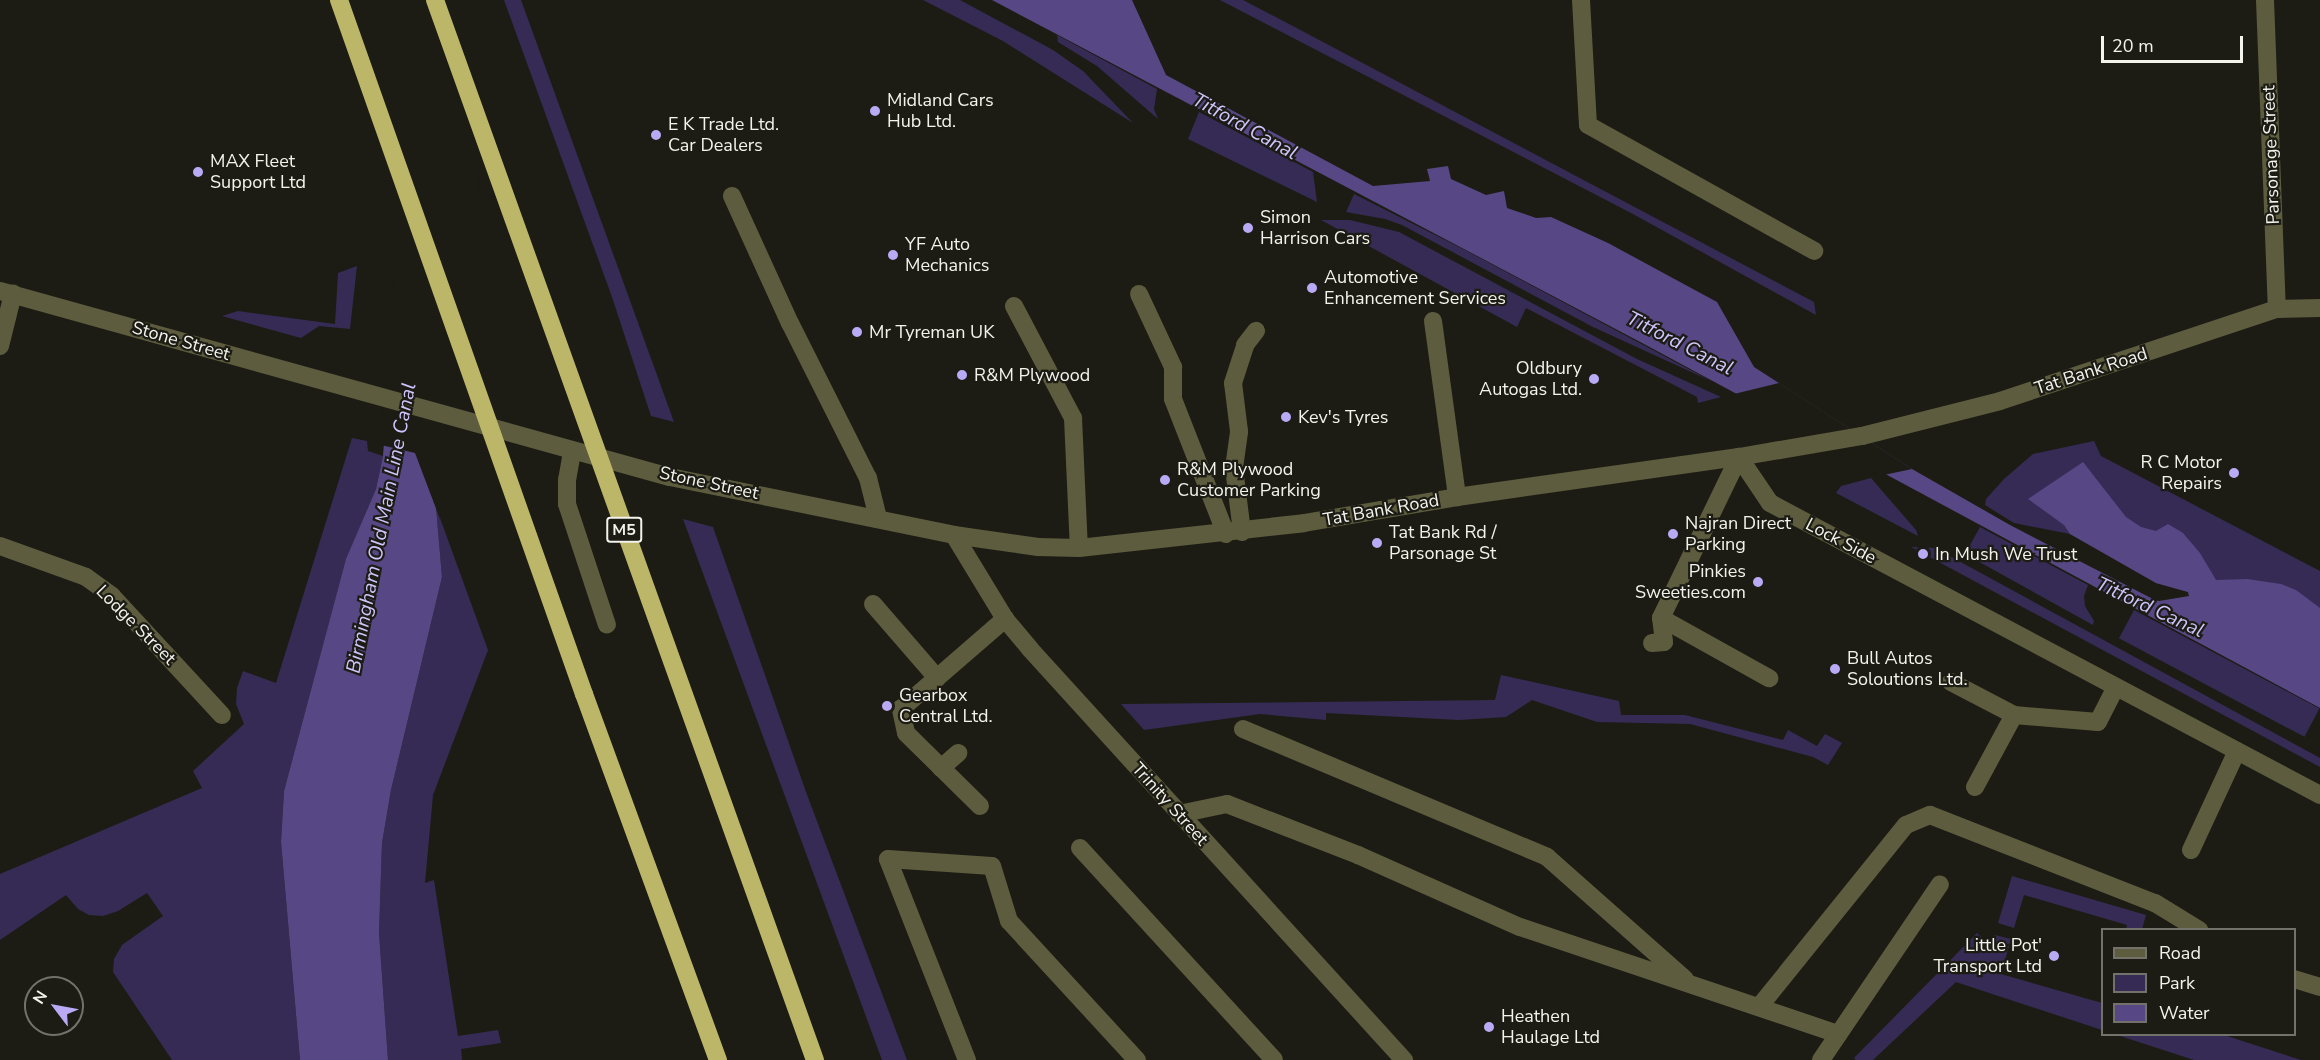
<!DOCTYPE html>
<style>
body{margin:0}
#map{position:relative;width:2320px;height:1060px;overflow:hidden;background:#1c1c14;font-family:"Nunito Sans",sans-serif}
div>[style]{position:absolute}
.green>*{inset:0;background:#362b55;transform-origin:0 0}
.water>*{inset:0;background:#574785}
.pier>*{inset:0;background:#1c1c14}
.minor>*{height:18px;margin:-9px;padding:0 9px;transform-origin:9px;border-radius:9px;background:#5d5c3e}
.highway>*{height:18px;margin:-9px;padding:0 9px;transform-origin:9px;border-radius:9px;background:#bcb668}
.dots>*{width:16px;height:16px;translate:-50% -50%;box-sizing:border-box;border:3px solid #1c1c14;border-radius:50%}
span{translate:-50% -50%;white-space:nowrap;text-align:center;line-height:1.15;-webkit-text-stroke:4.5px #1c1c14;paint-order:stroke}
.shield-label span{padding:2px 4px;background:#1c1c14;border:2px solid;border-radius:4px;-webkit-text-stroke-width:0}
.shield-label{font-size:16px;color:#f3f3ed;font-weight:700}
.poi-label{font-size:18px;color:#f3f3ed}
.left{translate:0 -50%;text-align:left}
.right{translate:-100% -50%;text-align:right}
.street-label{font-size:18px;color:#f3f3ed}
.water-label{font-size:20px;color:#cfc4fc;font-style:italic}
.legend{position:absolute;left:2101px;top:928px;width:195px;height:108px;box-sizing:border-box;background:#1c1c14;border:2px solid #72726b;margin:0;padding:8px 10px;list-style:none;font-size:18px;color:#f3f3ed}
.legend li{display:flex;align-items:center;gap:12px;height:30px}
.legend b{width:30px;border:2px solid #72726b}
.north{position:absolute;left:24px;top:976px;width:60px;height:60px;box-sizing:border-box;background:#1c1c14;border:2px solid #72726b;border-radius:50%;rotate:302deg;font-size:16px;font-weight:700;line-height:24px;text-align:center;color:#f3f3ed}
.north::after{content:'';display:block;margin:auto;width:21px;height:27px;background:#baaaf6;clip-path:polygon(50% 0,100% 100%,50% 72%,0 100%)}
.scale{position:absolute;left:2101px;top:36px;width:142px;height:27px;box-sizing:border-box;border:3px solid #f3f3ed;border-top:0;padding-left:8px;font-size:18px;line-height:21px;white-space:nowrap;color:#f3f3ed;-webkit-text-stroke:4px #1c1c14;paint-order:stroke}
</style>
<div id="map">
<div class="green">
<div style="clip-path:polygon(504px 0,521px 0,674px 422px,651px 416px,612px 297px)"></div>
<div style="clip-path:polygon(923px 0,960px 0,1053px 50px,1083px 71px,1133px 123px,1003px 41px)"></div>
<div style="clip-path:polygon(1220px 0,1243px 0,1289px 24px,1814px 302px,1816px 315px,1633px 214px)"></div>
<div style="clip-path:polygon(1057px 35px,1157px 89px,1154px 109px,1158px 119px,1097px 66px,1058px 42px)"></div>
<div style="clip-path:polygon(1199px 112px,1313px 172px,1317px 202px,1188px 139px)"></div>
<div style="clip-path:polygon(1354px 194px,1461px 248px,1711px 381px,1593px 327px,1402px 225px,1385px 219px,1346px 212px)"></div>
<div style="clip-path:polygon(1321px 220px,1350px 220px,1399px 232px,1637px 359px,1721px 397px,1698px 403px,1697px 397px,1526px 308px,1517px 327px)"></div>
<div style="clip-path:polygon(357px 266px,350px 329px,319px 326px,301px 338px,222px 316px,238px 311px,335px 324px,338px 273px)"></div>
<div style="clip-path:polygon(352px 438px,367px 441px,368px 451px,383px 456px,376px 489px,346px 560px,284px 791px,281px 842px,300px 1060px,172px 1060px,113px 972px,114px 959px,122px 945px,163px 916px,147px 893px,118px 911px,103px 916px,89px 915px,78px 909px,66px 895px,0 940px,0 874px,202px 788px,193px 771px,244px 724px,236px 704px,237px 688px,243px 671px,276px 683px)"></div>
<div style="clip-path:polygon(2094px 441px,2101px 456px,2320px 571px,2320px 625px,2189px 596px,2188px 592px,2156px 583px,2070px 534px,2014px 523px,1985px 505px,1986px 499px,2004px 479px,2033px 454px)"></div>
<div style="clip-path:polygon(1871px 478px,1916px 530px,1918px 536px,1836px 493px,1841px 486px)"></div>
<div style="clip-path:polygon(436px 507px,488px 650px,433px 795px,425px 883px,434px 880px,458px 1036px,498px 1030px,501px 1043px,461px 1049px,462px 1060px,388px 1060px,379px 933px,382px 843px,391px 790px,442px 577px)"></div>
<div style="clip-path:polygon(683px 519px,713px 527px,806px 792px,907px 1060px,882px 1060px)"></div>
<div style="clip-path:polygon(1980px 527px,2088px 585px,2084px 596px,2085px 606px,2094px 621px,2093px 625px,1965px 554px)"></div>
<div style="clip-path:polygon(1911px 547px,1935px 548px,2320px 758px,2320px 767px)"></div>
<div style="left:2134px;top:610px;width:210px;height:32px;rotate:28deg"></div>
<div style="clip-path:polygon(1501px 675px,1619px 701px,1621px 715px,1685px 715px,1783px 740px,1788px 730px,1817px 746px,1825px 734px,1842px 743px,1828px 765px,1813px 757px,1690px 724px,1597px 722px,1532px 700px,1506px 717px,1459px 720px,1326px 713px,1326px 720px,1260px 714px,1144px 730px,1121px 704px,1495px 700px)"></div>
<div style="clip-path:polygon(2012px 876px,2146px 915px,2142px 929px,2126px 929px,2127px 925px,2024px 895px,2014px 928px,1998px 923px)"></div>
<div style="clip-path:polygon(1977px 933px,1991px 946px,1995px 935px,2011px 939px,2001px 974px,2102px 1003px,2102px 1030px,1956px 982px,1873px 1060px,1856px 1060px,1854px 1058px)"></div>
<div style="clip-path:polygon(2117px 1035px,2224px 1035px,2301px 1060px,2194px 1060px)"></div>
</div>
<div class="water">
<div style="clip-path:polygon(466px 0,454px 369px,437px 473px,436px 507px,442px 577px,391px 790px,382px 843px,379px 933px,388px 1060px,300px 1060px,281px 842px,284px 791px,346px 559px,376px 489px,383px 456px,396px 275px)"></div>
<div style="clip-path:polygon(992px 0,1132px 0,1166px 75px,1373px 186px,1430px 181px,1427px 169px,1448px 166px,1451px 179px,1486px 195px,1504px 191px,1507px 208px,1536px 218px,1551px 217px,1608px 243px,1717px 302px,1754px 367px,1912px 469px,2010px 525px,2151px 598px,2159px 601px,2189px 596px,2188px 592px,2156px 583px,2070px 534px,2064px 525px,2028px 499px,2083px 462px,2126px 517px,2141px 527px,2156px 531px,2168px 524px,2183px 533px,2200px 553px,2216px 580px,2247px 579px,2281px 584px,2296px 590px,2320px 608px,2320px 708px,1644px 344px)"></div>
</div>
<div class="pier">
<div style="clip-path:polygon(354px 0,469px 0,483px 45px,476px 344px,457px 370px,440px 473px,440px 519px,415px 453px,381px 445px,393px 275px,392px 105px)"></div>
<div style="clip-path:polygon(1779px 383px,1912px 469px,1879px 476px,1730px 395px)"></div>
</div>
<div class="minor">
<div style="left:1581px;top:0;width:125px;rotate:86.8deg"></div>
<div style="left:1588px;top:125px;width:259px;rotate:29.1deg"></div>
<div style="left:2265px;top:0;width:309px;rotate:87.8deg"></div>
<div style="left:732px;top:196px;width:140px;rotate:65.5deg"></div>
<div style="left:790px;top:323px;width:174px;rotate:63.3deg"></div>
<div style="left:868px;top:478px;width:41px;rotate:76deg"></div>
<div style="left:0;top:291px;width:695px;rotate:15.52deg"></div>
<div style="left:670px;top:477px;width:290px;rotate:11.5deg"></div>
<div style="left:954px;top:535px;width:85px;rotate:8.1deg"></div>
<div style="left:1038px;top:547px;width:41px;rotate:1.4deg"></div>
<div style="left:1079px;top:548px;width:226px;rotate:-6.3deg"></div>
<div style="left:1304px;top:523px;width:155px;rotate:-9.6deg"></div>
<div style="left:1457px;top:497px;width:285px;rotate:-8.1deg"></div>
<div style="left:1739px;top:457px;width:125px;rotate:-9.7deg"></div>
<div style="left:1862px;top:436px;width:142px;rotate:-14.2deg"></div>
<div style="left:2000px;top:401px;width:292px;rotate:-18.4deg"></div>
<div style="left:2277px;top:309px;width:43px;rotate:-1.3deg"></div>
<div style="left:1139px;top:294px;width:81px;rotate:65deg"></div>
<div style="left:1173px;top:367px;width:32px;rotate:90deg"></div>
<div style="left:1173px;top:399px;width:145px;rotate:68.6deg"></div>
<div style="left:1014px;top:306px;width:127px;rotate:62.2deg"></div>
<div style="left:1073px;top:418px;width:130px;rotate:87.4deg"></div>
<div style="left:1433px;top:321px;width:178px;rotate:82.2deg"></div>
<div style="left:0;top:346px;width:54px;rotate:-76deg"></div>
<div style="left:572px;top:452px;width:28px;rotate:100deg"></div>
<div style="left:567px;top:480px;width:24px;rotate:90deg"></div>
<div style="left:567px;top:504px;width:127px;rotate:71.7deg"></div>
<div style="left:1242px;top:532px;width:64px;rotate:-97.1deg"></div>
<div style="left:1234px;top:468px;width:37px;rotate:-82deg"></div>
<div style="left:1239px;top:431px;width:48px;rotate:-97.1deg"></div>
<div style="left:1233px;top:383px;width:40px;rotate:-72deg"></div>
<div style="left:1245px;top:345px;width:18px;rotate:-52deg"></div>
<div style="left:954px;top:535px;width:98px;rotate:58.7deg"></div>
<div style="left:1005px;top:619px;width:39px;rotate:50deg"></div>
<div style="left:1030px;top:649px;width:556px;rotate:47.7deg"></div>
<div style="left:0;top:546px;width:91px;rotate:19.8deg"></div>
<div style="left:86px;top:577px;width:32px;rotate:36deg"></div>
<div style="left:112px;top:596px;width:162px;rotate:47.3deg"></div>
<div style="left:873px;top:604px;width:98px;rotate:49.1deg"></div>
<div style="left:1661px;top:618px;width:124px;rotate:29.1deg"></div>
<div style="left:1652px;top:643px;width:12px;rotate:-5deg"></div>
<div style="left:1664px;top:642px;width:24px;rotate:-97deg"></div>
<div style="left:1661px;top:618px;width:179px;rotate:-64.2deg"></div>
<div style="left:1739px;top:457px;width:55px;rotate:56deg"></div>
<div style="left:1770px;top:503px;width:623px;rotate:27.96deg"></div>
<div style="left:1951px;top:682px;width:71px;rotate:27.6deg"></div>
<div style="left:1243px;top:729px;width:330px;rotate:22.8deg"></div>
<div style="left:1547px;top:857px;width:184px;rotate:41.5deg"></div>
<div style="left:941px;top:768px;width:23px;rotate:-41deg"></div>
<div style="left:1975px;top:787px;width:82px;rotate:-61.6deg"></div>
<div style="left:2014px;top:715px;width:84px;rotate:4.8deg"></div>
<div style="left:2098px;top:722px;width:39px;rotate:-63deg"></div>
<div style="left:980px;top:806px;width:104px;rotate:-135.4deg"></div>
<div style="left:906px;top:733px;width:25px;rotate:-102deg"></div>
<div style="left:901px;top:709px;width:138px;rotate:-40.9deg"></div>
<div style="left:1179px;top:814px;width:49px;rotate:-11.8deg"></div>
<div style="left:1227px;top:804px;width:141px;rotate:21.3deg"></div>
<div style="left:1358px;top:855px;width:177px;rotate:24deg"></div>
<div style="left:1520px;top:927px;width:336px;rotate:18.6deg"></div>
<div style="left:1080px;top:848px;width:287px;rotate:47.5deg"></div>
<div style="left:2191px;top:850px;width:109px;rotate:-65.1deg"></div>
<div style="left:2294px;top:979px;width:27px;rotate:17deg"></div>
<div style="left:1759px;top:1007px;width:234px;rotate:-51.1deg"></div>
<div style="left:1906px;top:825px;width:26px;rotate:-23deg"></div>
<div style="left:1930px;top:815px;width:242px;rotate:21.4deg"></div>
<div style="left:2155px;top:903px;width:52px;rotate:31.5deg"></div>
<div style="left:967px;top:1060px;width:216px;rotate:-111.5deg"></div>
<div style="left:888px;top:859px;width:104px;rotate:3.9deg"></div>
<div style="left:992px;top:866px;width:58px;rotate:72.8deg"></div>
<div style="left:1009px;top:921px;width:189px;rotate:47.4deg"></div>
<div style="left:1821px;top:1060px;width:212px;rotate:-55.9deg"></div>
</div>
<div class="highway">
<div style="left:339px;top:0;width:736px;rotate:70.56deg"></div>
<div style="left:584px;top:694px;width:390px;rotate:69.9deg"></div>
<div style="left:435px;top:0;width:1126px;rotate:70.28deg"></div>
</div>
<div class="dots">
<div style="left:875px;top:111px;background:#baaaf6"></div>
<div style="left:656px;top:135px;background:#baaaf6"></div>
<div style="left:198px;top:172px;background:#baaaf6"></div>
<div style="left:1248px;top:228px;background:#baaaf6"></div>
<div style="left:893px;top:255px;background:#baaaf6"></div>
<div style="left:1312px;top:288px;background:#baaaf6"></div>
<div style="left:857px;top:332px;background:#baaaf6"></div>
<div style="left:962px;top:375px;background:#baaaf6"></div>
<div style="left:1594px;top:379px;background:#baaaf6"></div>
<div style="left:1286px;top:417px;background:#baaaf6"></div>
<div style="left:2234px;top:473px;background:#baaaf6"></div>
<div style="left:1165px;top:480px;background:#baaaf6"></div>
<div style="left:1673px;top:534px;background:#baaaf6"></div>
<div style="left:1377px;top:543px;background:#baaaf6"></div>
<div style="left:1923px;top:554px;background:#baaaf6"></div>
<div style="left:1758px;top:582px;background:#baaaf6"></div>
<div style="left:1835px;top:669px;background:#baaaf6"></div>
<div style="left:887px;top:706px;background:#baaaf6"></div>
<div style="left:2054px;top:956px;background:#baaaf6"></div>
<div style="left:1489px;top:1027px;background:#baaaf6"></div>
</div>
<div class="shield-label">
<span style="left:624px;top:530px">M5</span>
</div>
<div class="poi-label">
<span class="left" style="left:887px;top:111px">Midland Cars<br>Hub Ltd.</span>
<span class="left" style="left:668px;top:135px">E K Trade Ltd.<br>Car Dealers</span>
<span class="left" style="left:210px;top:172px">MAX Fleet<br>Support Ltd</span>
<span class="left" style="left:1260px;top:228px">Simon<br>Harrison Cars</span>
<span class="left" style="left:905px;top:255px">YF Auto<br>Mechanics</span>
<span class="left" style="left:1324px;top:288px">Automotive<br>Enhancement Services</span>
<span class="left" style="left:869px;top:332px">Mr Tyreman UK</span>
<span class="right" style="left:1582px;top:379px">Oldbury<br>Autogas Ltd.</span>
<span class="left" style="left:974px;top:375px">R&amp;M Plywood</span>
<span class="left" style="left:1298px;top:417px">Kev's Tyres</span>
<span class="right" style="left:2222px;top:473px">R C Motor<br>Repairs</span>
<span class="left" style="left:1177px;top:480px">R&amp;M Plywood<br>Customer Parking</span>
<span class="left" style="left:1685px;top:534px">Najran Direct<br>Parking</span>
<span class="left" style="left:1389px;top:543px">Tat Bank Rd /<br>Parsonage St</span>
<span class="left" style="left:1935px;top:554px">In Mush We Trust</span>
<span class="right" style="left:1746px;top:582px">Pinkies<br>Sweeties.com</span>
<span class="left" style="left:1847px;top:669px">Bull Autos<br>Soloutions Ltd.</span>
<span class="left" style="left:899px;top:706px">Gearbox<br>Central Ltd.</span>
<span class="right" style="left:2042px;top:956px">Little Pot'<br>Transport Ltd</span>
<span class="left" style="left:1501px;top:1027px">Heathen<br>Haulage Ltd</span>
</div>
<div class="street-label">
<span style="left:2271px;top:155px;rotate:-92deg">Parsonage Street</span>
<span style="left:181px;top:341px;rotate:16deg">Stone Street</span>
<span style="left:2091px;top:371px;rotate:-18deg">Tat Bank Road</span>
<span style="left:709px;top:483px;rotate:12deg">Stone Street</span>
<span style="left:1381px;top:510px;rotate:-10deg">Tat Bank Road</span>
<span style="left:1841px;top:541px;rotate:28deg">Lock Side</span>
<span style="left:136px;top:625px;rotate:45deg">Lodge Street</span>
<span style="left:1170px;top:804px;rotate:48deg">Trinity Street</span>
</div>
<div class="water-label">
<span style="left:1245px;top:126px;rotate:29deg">Titford Canal</span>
<span style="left:1680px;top:343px;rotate:27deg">Titford Canal</span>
<span style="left:381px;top:528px;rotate:-79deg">Birmingham Old Main Line Canal</span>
<span style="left:2150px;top:607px;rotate:25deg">Titford Canal</span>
</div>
<ul class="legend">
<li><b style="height:8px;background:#5d5c3e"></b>Road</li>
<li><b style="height:16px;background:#362b55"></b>Park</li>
<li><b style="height:16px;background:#574785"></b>Water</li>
</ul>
<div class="north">N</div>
<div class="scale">20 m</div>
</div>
